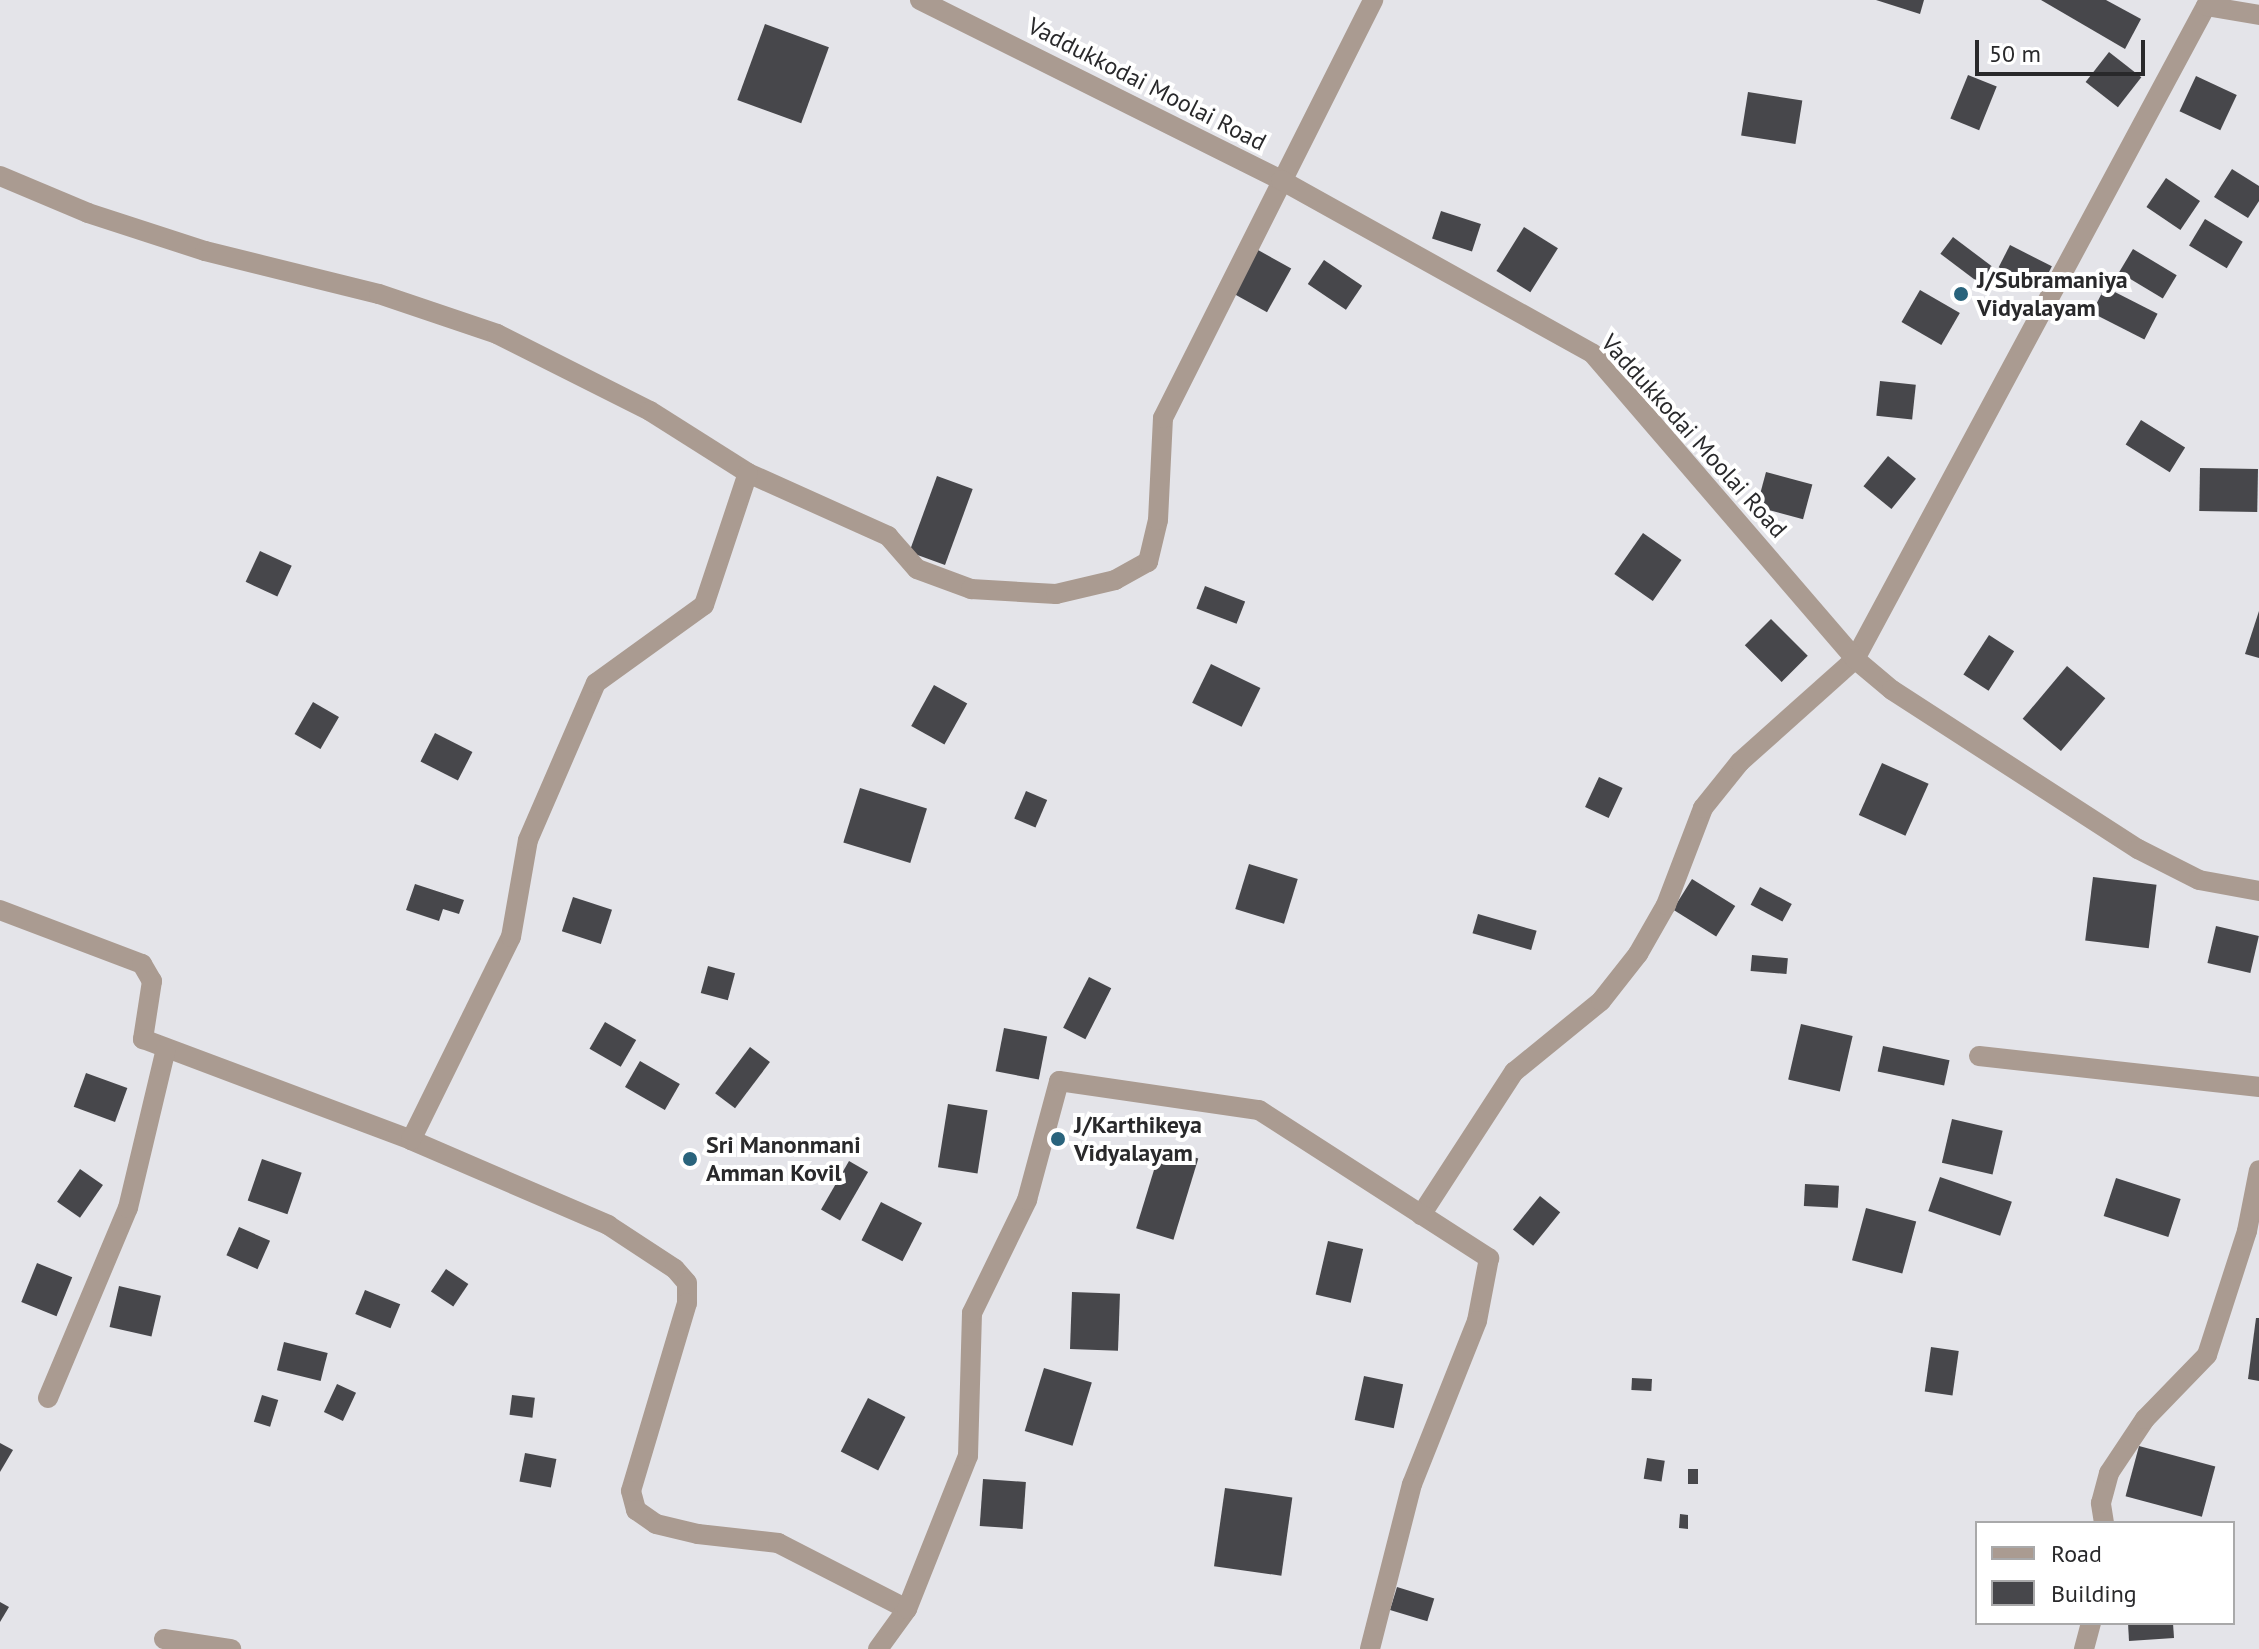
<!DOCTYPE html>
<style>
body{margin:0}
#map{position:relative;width:2259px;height:1649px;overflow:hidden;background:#e4e4e9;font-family:"PT Sans",sans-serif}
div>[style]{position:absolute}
.building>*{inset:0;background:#47474b;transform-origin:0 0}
.minor>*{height:20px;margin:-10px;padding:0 10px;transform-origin:10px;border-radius:10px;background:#aa9b91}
.tertiary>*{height:20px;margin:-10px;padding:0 10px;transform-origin:10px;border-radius:10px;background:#aa9b91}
.dots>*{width:22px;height:22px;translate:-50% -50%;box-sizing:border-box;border:4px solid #fff;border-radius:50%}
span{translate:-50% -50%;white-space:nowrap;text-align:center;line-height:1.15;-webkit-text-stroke:8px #fff;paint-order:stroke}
.street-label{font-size:24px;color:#29292b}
.poi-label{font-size:24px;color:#29292b;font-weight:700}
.left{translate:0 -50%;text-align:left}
.legend{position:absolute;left:1975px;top:1521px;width:260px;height:104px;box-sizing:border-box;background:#fff;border:2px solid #a9a9aa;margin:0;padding:10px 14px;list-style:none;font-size:24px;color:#29292b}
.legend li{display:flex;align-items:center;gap:16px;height:40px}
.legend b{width:40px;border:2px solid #a9a9aa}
.scale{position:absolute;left:1975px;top:40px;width:170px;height:36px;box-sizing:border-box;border:4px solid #29292b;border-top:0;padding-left:10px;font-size:24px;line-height:28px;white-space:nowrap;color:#29292b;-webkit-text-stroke:6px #fff;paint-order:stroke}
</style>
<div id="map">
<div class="building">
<div style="clip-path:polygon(1876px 0,1924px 0,1920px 14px)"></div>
<div style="clip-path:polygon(2041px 0,2106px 0,2141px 19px,2125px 49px)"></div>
<div style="left:765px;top:24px;width:68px;height:81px;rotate:20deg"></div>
<div style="left:2109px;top:52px;width:41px;height:38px;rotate:38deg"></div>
<div style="left:1968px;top:75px;width:31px;height:47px;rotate:22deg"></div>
<div style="left:2196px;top:76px;width:45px;height:39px;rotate:25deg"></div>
<div style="left:1748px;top:92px;width:55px;height:44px;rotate:9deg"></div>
<div style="clip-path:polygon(2232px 169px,2259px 186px,2259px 201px,2248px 218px,2214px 197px)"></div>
<div style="left:2166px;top:178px;width:41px;height:35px;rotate:34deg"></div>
<div style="left:1441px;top:211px;width:42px;height:29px;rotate:18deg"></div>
<div style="left:2205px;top:219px;width:44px;height:31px;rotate:31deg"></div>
<div style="left:1524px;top:227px;width:40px;height:52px;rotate:32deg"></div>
<div style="left:1953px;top:237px;width:49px;height:21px;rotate:37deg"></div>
<div style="left:2010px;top:245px;width:47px;height:25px;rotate:27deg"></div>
<div style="left:2133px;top:249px;width:51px;height:27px;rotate:31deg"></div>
<div style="left:1258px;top:250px;width:38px;height:50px;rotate:29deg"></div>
<div style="left:1324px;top:260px;width:46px;height:29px;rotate:34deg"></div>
<div style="left:2105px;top:287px;width:59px;height:29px;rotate:27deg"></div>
<div style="left:1920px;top:290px;width:46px;height:37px;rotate:30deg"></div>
<div style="left:1880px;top:381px;width:36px;height:35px;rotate:6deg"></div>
<div style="left:2141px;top:420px;width:52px;height:29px;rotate:32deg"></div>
<div style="left:1888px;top:456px;width:36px;height:39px;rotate:39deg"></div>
<div style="left:2200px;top:468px;width:58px;height:43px;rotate:1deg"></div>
<div style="left:1766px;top:472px;width:48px;height:36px;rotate:15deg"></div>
<div style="left:937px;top:476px;width:38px;height:81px;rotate:20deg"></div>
<div style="left:1643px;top:533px;width:47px;height:50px;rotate:35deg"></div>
<div style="left:260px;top:551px;width:35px;height:34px;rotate:25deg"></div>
<div style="left:1205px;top:586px;width:43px;height:24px;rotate:21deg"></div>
<div style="clip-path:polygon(2259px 611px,2259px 658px,2245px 654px)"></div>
<div style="left:1771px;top:619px;width:52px;height:37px;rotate:45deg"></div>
<div style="left:1989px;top:635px;width:30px;height:47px;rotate:33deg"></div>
<div style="left:1211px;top:664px;width:55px;height:43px;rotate:26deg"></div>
<div style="left:2067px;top:666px;width:50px;height:69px;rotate:40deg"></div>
<div style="left:934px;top:685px;width:38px;height:47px;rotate:29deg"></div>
<div style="left:313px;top:702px;width:30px;height:37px;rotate:30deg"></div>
<div style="left:435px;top:733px;width:42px;height:32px;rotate:27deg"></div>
<div style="left:1882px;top:763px;width:51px;height:57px;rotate:24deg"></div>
<div style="left:1599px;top:777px;width:26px;height:33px;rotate:25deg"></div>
<div style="left:860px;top:788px;width:70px;height:57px;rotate:17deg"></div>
<div style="left:1026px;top:791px;width:23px;height:30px;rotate:23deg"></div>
<div style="left:1249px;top:864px;width:51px;height:47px;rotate:17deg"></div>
<div style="left:2093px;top:877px;width:64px;height:64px;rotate:7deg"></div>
<div style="left:1692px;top:879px;width:51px;height:36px;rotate:32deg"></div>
<div style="clip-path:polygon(415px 884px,464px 900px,459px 914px,443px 909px,439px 921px,406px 910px)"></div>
<div style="left:1760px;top:887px;width:36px;height:20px;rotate:28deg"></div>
<div style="left:573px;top:897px;width:41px;height:36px;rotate:18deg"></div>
<div style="left:1478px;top:914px;width:61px;height:20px;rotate:16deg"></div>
<div style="left:2216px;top:926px;width:44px;height:38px;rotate:13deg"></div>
<div style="left:1752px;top:955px;width:36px;height:16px;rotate:5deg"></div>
<div style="left:708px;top:966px;width:28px;height:28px;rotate:15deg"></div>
<div style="left:1089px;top:977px;width:25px;height:57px;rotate:27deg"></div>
<div style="left:605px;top:1022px;width:36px;height:31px;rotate:30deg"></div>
<div style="left:1801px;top:1024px;width:53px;height:57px;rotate:13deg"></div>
<div style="left:1004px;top:1028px;width:44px;height:44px;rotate:11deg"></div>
<div style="left:1883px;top:1046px;width:68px;height:26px;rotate:12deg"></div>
<div style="left:750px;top:1047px;width:25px;height:58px;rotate:37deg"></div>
<div style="left:640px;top:1061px;width:46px;height:30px;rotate:30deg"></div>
<div style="left:86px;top:1073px;width:44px;height:36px;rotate:20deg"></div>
<div style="left:948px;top:1104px;width:40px;height:64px;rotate:9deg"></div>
<div style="left:1952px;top:1119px;width:52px;height:45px;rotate:13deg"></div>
<div style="left:1161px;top:1147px;width:39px;height:85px;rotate:17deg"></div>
<div style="left:262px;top:1159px;width:42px;height:44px;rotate:19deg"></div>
<div style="left:849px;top:1161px;width:22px;height:56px;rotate:30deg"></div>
<div style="left:80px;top:1169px;width:28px;height:40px;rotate:35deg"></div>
<div style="left:1940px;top:1177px;width:76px;height:36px;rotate:19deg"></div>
<div style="left:2116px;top:1178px;width:68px;height:40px;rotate:18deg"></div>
<div style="left:1805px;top:1184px;width:34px;height:22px;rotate:3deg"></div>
<div style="left:1540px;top:1196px;width:26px;height:43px;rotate:39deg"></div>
<div style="left:881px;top:1202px;width:46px;height:43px;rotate:27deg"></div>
<div style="left:1866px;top:1208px;width:52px;height:54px;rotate:15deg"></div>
<div style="left:239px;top:1227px;width:34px;height:31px;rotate:24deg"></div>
<div style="left:1328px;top:1241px;width:36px;height:55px;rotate:13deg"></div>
<div style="left:37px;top:1263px;width:38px;height:42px;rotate:22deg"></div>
<div style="left:446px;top:1269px;width:27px;height:27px;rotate:34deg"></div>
<div style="left:119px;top:1286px;width:43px;height:42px;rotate:13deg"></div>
<div style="left:365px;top:1290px;width:38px;height:26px;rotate:22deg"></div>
<div style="left:1072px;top:1292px;width:48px;height:57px;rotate:2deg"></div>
<div style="clip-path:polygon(2256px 1318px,2259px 1318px,2259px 1381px,2248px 1379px)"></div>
<div style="left:284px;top:1342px;width:45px;height:29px;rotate:14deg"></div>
<div style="left:1931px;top:1347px;width:28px;height:45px;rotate:8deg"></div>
<div style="left:1044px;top:1368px;width:50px;height:66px;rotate:17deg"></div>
<div style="left:1364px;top:1376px;width:40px;height:45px;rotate:12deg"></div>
<div style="left:1632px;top:1378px;width:20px;height:12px;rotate:3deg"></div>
<div style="left:337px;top:1384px;width:21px;height:31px;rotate:25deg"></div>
<div style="left:262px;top:1395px;width:17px;height:28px;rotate:17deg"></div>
<div style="left:512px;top:1395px;width:23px;height:20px;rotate:7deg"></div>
<div style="left:868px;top:1398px;width:42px;height:60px;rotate:27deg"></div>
<div style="clip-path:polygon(0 1443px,13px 1450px,0 1472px)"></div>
<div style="left:2139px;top:1446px;width:79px;height:52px;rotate:15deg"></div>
<div style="left:525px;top:1453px;width:32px;height:29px;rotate:11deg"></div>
<div style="left:1647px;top:1458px;width:18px;height:21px;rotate:9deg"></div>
<div style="left:1688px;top:1469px;width:10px;height:15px"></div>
<div style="left:983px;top:1479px;width:43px;height:47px;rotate:4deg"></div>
<div style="left:1225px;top:1488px;width:68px;height:79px;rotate:8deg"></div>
<div style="clip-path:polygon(1680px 1514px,1688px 1515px,1688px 1529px,1679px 1528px)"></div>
<div style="left:1397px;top:1587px;width:39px;height:24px;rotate:17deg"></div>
<div style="clip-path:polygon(0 1602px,9px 1607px,0 1622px)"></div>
<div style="clip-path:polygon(2128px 1623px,2173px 1623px,2174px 1638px,2129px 1641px)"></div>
</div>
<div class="minor">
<div style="left:0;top:176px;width:95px;rotate:22.8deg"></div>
<div style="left:88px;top:213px;width:123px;rotate:18deg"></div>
<div style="left:205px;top:251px;width:179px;rotate:13.9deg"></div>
<div style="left:379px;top:294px;width:125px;rotate:18.7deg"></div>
<div style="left:497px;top:334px;width:171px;rotate:26.7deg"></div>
<div style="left:650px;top:411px;width:116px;rotate:32.3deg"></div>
<div style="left:748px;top:473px;width:154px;rotate:24.2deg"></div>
<div style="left:888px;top:536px;width:44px;rotate:48.7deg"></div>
<div style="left:917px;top:569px;width:58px;rotate:20.3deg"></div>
<div style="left:971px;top:589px;width:85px;rotate:3.4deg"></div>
<div style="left:1056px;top:594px;width:61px;rotate:-13.3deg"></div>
<div style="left:1115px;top:580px;width:38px;rotate:-29deg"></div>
<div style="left:1148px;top:562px;width:43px;rotate:-76.6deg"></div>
<div style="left:1158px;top:520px;width:102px;rotate:-87.2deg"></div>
<div style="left:1163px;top:418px;width:468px;rotate:-63.3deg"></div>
<div style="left:0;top:910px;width:152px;rotate:20.8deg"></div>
<div style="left:142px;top:964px;width:20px;rotate:60deg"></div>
<div style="left:152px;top:981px;width:59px;rotate:98.8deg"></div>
<div style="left:143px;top:1039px;width:286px;rotate:20.6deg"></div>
<div style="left:411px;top:1140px;width:215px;rotate:23.3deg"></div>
<div style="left:608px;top:1225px;width:80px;rotate:33.3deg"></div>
<div style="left:675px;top:1269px;width:18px;rotate:49deg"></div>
<div style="left:687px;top:1283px;width:20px;rotate:90deg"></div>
<div style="left:687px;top:1303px;width:196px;rotate:106.6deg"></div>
<div style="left:631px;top:1491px;width:20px;rotate:75deg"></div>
<div style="left:636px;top:1510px;width:24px;rotate:35deg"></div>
<div style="left:656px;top:1524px;width:43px;rotate:13.4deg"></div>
<div style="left:698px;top:1534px;width:81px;rotate:6.4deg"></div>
<div style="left:778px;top:1543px;width:145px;rotate:27.1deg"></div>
<div style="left:1979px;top:1056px;width:282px;rotate:6.3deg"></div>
<div style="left:411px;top:1140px;width:226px;rotate:-63.8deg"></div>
<div style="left:511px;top:937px;width:98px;rotate:-80.1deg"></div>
<div style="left:528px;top:840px;width:171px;rotate:-66.6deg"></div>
<div style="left:596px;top:683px;width:133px;rotate:-35.8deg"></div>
<div style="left:704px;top:605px;width:139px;rotate:-71.6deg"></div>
<div style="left:1421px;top:1215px;width:171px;rotate:-57deg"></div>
<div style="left:1514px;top:1072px;width:112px;rotate:-39.2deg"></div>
<div style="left:1601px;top:1001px;width:60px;rotate:-51.8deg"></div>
<div style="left:1638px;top:954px;width:56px;rotate:-60.3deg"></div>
<div style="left:1666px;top:905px;width:104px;rotate:-69.1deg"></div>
<div style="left:1703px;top:808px;width:59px;rotate:-51.2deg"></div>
<div style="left:1740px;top:762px;width:154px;rotate:-41.8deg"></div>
<div style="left:1855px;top:659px;width:741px;rotate:-61.74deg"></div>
<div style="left:2206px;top:6px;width:54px;rotate:9.6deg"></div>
<div style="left:48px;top:1398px;width:206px;rotate:-67.2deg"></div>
<div style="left:128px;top:1208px;width:164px;rotate:-76.6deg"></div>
<div style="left:2104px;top:1523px;width:20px;rotate:-99deg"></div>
<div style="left:2101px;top:1503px;width:31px;rotate:-75deg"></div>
<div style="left:2109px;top:1473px;width:65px;rotate:-56.3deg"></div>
<div style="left:2145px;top:1419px;width:89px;rotate:-45.9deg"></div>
<div style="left:2207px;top:1355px;width:130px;rotate:-72.1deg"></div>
<div style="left:2247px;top:1231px;width:62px;rotate:-78.9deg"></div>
<div style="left:164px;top:1639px;width:68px;rotate:8.5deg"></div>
<div style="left:878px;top:1649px;width:49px;rotate:-54.1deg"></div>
<div style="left:907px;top:1609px;width:165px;rotate:-68.3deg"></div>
<div style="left:968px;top:1456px;width:143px;rotate:-88.4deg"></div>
<div style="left:972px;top:1313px;width:126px;rotate:-64deg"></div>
<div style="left:1027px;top:1200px;width:123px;rotate:-74.9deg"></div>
<div style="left:1059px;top:1081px;width:202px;rotate:8.3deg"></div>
<div style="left:1259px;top:1110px;width:274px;rotate:32.8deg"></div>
<div style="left:1489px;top:1258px;width:64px;rotate:100.8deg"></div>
<div style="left:1477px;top:1321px;width:175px;rotate:111.7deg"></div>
<div style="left:1412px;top:1484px;width:170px;rotate:104.3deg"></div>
<div style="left:2084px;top:1649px;width:27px;rotate:-75deg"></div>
</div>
<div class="tertiary">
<div style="left:920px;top:0;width:403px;rotate:26.5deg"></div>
<div style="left:1281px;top:180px;width:357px;rotate:29.1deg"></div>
<div style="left:1593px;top:354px;width:402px;rotate:49.3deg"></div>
<div style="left:1855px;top:659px;width:48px;rotate:40deg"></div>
<div style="left:1892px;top:690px;width:293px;rotate:32.9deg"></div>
<div style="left:2138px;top:849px;width:68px;rotate:26.9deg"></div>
<div style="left:2199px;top:880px;width:61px;rotate:10.4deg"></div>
</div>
<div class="dots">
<div style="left:1961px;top:294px;background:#29637c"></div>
<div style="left:1058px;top:1139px;background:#29637c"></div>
<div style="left:690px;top:1159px;background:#29637c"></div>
</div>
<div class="street-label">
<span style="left:1147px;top:84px;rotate:27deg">Vaddukkodai Moolai Road</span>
<span style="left:1694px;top:436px;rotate:48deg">Vaddukkodai Moolai Road</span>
</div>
<div class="poi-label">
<span class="left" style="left:1977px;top:294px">J/Subramaniya<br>Vidyalayam</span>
<span class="left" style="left:1074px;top:1139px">J/Karthikeya<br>Vidyalayam</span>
<span class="left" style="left:706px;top:1159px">Sri Manonmani<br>Amman Kovil</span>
</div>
<ul class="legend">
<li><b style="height:10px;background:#aa9b91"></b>Road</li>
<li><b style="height:22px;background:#47474b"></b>Building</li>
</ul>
<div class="scale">50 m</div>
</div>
